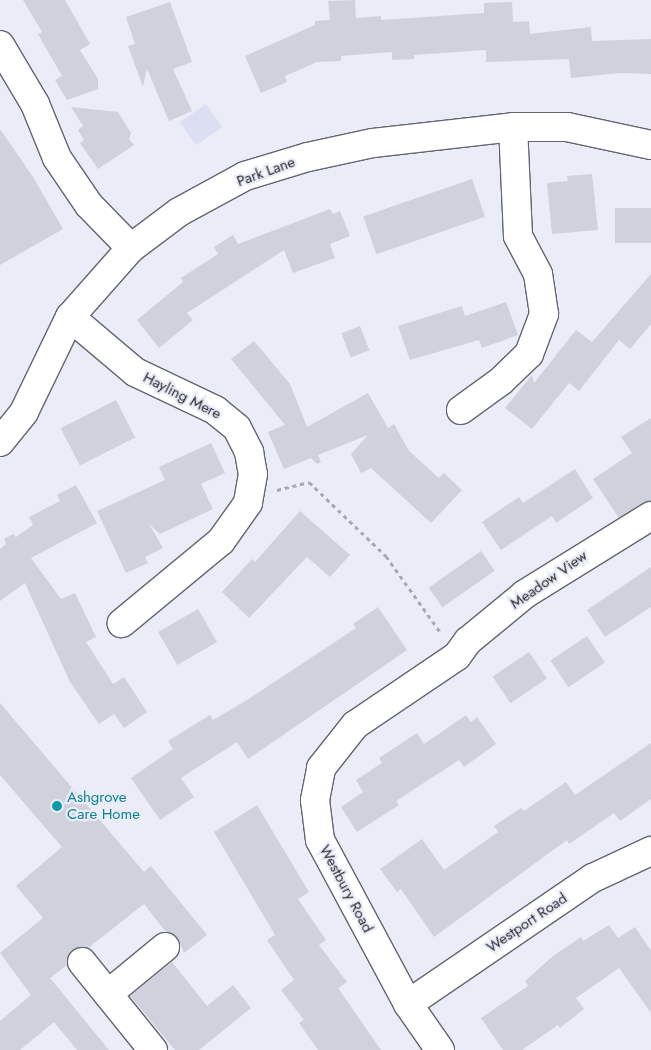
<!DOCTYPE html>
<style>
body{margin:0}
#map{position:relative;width:651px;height:1050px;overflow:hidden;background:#eaecf8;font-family:Jost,sans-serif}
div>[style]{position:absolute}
.built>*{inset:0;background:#dcdff2;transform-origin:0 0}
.building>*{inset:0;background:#cfd1dc;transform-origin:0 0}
.path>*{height:3px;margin-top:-1.5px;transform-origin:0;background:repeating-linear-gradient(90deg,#a7a9b2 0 4px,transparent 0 8px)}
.roads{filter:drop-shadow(1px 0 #646570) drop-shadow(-1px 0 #646570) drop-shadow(0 1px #646570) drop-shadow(0 -1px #646570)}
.minor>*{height:28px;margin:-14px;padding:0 14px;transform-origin:14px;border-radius:14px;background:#fff}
.dots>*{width:14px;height:14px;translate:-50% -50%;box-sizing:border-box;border:2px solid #eaecf8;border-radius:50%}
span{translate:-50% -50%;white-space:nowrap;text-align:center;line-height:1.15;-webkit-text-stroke:4.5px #eaecf8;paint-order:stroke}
.street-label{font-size:15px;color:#28292d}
.culture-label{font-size:15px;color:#0d838f}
.left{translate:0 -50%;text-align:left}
</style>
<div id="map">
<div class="built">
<div style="left:206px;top:104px;width:28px;height:32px;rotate:55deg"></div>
</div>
<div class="building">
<div style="clip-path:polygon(23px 0,65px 0,90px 44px,80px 50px,98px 79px,98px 89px,67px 100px,55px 80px,62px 76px,38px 34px,42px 32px)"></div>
<div style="clip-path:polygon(355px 0,356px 18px,381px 16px,381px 20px,484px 13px,484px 3px,512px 2px,513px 22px,529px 21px,530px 34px,591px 27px,592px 41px,651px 39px,651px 74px,620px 73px,571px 78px,569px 59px,486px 62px,486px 50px,414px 55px,414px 59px,392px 60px,392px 52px,341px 56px,341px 61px,317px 62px,285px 76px,287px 82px,261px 93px,245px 56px,315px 25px,315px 21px,330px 20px,328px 1px)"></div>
<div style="clip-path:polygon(170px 2px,192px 62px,173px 69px,192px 111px,169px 121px,147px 69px,143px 87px,128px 46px,135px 44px,126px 17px)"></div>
<div style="clip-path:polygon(71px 107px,118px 112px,131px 133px,129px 139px,134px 145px,98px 169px,80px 143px,84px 140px,78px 130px,83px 126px)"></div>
<div style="clip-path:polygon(0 129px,33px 177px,63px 229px,0 265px)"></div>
<div style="clip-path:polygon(592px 174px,598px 230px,552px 234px,547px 183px,568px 181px,567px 176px)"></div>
<div style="left:472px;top:179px;width:40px;height:115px;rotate:71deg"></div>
<div style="left:651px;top:208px;width:35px;height:36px;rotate:90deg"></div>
<div style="clip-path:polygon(330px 209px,333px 214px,340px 211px,350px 236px,330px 244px,335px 258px,293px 273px,284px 250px,187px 313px,193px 320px,159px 348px,137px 320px,183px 282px,181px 278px,218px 254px,214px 247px,233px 235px,238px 244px)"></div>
<div style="clip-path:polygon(651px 274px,651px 324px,630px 349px,619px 340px,579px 391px,569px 383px,532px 429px,505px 408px,532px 375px,534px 383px,576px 330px,592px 342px)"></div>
<div style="clip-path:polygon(506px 302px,518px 335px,482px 348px,479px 340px,410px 360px,398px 326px,462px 306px,465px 316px)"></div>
<div style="left:360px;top:326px;width:26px;height:20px;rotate:69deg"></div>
<div style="clip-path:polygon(254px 341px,290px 384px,307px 427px,368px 393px,388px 428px,394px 424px,409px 451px,439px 478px,444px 473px,462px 490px,431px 523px,371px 468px,361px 473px,351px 454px,368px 435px,318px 455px,321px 462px,317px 464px,311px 458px,284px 469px,268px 432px,285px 425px,231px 359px)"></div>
<div style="left:116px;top:400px;width:42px;height:62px;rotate:63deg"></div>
<div style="clip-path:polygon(651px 418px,651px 500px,619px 518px,593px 479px,632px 453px,621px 437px)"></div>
<div style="clip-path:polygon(211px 443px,225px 473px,201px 484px,213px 509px,160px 534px,149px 524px,163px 548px,145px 557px,148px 563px,126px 573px,97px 511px,165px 480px,159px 467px)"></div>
<div style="clip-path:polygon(575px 469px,593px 498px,556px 523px,552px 516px,501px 550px,482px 522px,519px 497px,523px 503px)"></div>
<div style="clip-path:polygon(76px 485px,97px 523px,31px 558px,61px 599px,75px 593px,96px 637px,86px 642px,113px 684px,124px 677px,147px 712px,124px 728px,114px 714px,99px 724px,70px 682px,25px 583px,0 601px,0 549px,6px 544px,4px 539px,13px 534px,16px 537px,33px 525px,29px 517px,60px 501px,57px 495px)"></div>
<div style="clip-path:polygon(300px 511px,350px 555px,330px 577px,307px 557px,249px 618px,222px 592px,252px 559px,255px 562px)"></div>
<div style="left:481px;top:551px;width:24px;height:64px;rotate:55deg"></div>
<div style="clip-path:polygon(651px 567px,651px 607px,605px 637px,587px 610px)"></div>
<div style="clip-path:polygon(378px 607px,407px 650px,248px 759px,237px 742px,181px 778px,194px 797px,160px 820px,131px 778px,173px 749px,168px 741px,210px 715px,213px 720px,247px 700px,356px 628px,353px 624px)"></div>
<div style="left:198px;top:609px;width:38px;height:46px;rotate:60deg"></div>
<div style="left:587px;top:636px;width:32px;height:44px;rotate:56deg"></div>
<div style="left:529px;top:652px;width:32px;height:44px;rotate:56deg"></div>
<div style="clip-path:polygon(0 703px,144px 872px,151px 866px,207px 935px,184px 953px,177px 937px,166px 932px,144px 904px,88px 948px,72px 950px,67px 965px,50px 978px,109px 1050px,77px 1050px,54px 1022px,20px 1050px,0 1050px,0 1021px,31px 995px,0 953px,43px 918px,16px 886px,62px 847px,0 775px)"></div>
<div style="clip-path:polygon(466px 715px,471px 722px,477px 717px,496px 744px,464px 767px,459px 760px,396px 801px,399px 805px,357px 832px,341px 807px,363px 792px,356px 780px,382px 763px,379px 758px,417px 733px,424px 744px)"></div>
<div style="clip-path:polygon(651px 743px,651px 799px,620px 821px,614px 813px,569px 844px,567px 840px,434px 937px,401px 889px,397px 892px,380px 869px,422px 839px,444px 870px,498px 832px,494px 826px,521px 808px,524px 811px,566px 782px,575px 795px)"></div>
<div style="clip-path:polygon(257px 805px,309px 892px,298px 899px,326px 940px,319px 945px,347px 982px,338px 988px,381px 1050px,318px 1050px,299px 1023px,304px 1020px,281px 990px,294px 980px,267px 940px,275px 935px,214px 832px)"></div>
<div style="clip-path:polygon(609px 925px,618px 938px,635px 927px,651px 951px,651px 1013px,619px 968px,576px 998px,584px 1009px,560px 1028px,558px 1025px,522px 1050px,503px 1050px,481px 1018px,528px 986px,525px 981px,553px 956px,581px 937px,583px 941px)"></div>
<div style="clip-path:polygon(172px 962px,207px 1006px,233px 985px,251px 1008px,199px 1050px,175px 1050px,130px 996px)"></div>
</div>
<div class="path">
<div style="left:277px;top:490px;width:33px;rotate:-14deg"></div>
<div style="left:309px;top:482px;width:107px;rotate:43.9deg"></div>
<div style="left:386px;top:556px;width:95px;rotate:54.5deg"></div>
</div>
<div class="roads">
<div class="minor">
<div style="left:0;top:45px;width:69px;rotate:59.3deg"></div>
<div style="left:35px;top:104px;width:58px;rotate:67.8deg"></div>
<div style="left:57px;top:158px;width:57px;rotate:55.8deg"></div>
<div style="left:89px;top:205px;width:60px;rotate:45.7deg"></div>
<div style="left:70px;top:317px;width:85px;rotate:40.2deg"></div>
<div style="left:135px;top:372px;width:89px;rotate:25.4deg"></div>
<div style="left:215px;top:410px;width:28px;rotate:39deg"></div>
<div style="left:237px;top:428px;width:27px;rotate:63deg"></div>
<div style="left:249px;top:452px;width:22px;rotate:80deg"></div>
<div style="left:253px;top:474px;width:29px;rotate:100deg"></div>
<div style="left:248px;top:503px;width:47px;rotate:125.4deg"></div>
<div style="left:221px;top:541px;width:129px;rotate:140.4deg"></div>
<div style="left:461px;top:410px;width:49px;rotate:-35.9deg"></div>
<div style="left:501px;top:381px;width:39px;rotate:-44deg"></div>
<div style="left:529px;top:354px;width:43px;rotate:-69.4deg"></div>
<div style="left:544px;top:314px;width:40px;rotate:-98.5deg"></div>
<div style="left:538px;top:274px;width:43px;rotate:-117.8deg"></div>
<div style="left:518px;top:236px;width:109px;rotate:-92.6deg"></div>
<div style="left:0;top:442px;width:38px;rotate:-51deg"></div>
<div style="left:24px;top:412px;width:106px;rotate:-64.2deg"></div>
<div style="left:70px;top:317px;width:92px;rotate:-48.5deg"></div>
<div style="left:131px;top:248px;width:60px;rotate:-36.9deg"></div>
<div style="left:179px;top:212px;width:75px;rotate:-28.6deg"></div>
<div style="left:245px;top:176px;width:66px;rotate:-16.8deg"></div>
<div style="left:308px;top:157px;width:66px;rotate:-12.2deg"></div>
<div style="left:373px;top:143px;width:141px;rotate:-6.5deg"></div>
<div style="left:513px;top:127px;width:54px"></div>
<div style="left:567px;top:127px;width:86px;rotate:12.1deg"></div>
<div style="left:82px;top:962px;width:113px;rotate:51.1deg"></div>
<div style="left:108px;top:994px;width:74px;rotate:-39.5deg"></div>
<div style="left:408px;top:1004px;width:224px;rotate:-34.3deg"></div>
<div style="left:593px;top:878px;width:64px;rotate:-25deg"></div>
<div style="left:440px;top:1050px;width:56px;rotate:-124.8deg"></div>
<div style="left:408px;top:1004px;width:186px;rotate:-118.2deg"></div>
<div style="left:320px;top:840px;width:40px;rotate:-97.1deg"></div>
<div style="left:315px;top:800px;width:33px;rotate:-79deg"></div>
<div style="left:321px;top:768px;width:55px;rotate:-51.7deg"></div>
<div style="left:355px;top:725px;width:123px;rotate:-34.1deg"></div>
<div style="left:457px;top:656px;width:19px;rotate:-54deg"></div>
<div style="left:468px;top:641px;width:74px;rotate:-39.5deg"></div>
<div style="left:525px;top:594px;width:148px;rotate:-31.8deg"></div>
</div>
</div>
<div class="dots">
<div style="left:57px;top:806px;background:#0f9aa8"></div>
</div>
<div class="street-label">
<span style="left:266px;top:172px;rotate:-20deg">Park Lane</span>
<span style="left:182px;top:396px;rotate:27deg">Hayling Mere</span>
<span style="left:549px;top:580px;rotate:-35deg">Meadow View</span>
<span style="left:346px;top:889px;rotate:62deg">Westbury Road</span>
<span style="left:527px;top:923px;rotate:-34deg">Westport Road</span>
</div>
<div class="culture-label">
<span class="left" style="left:67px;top:806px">Ashgrove<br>Care Home</span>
</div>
</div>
